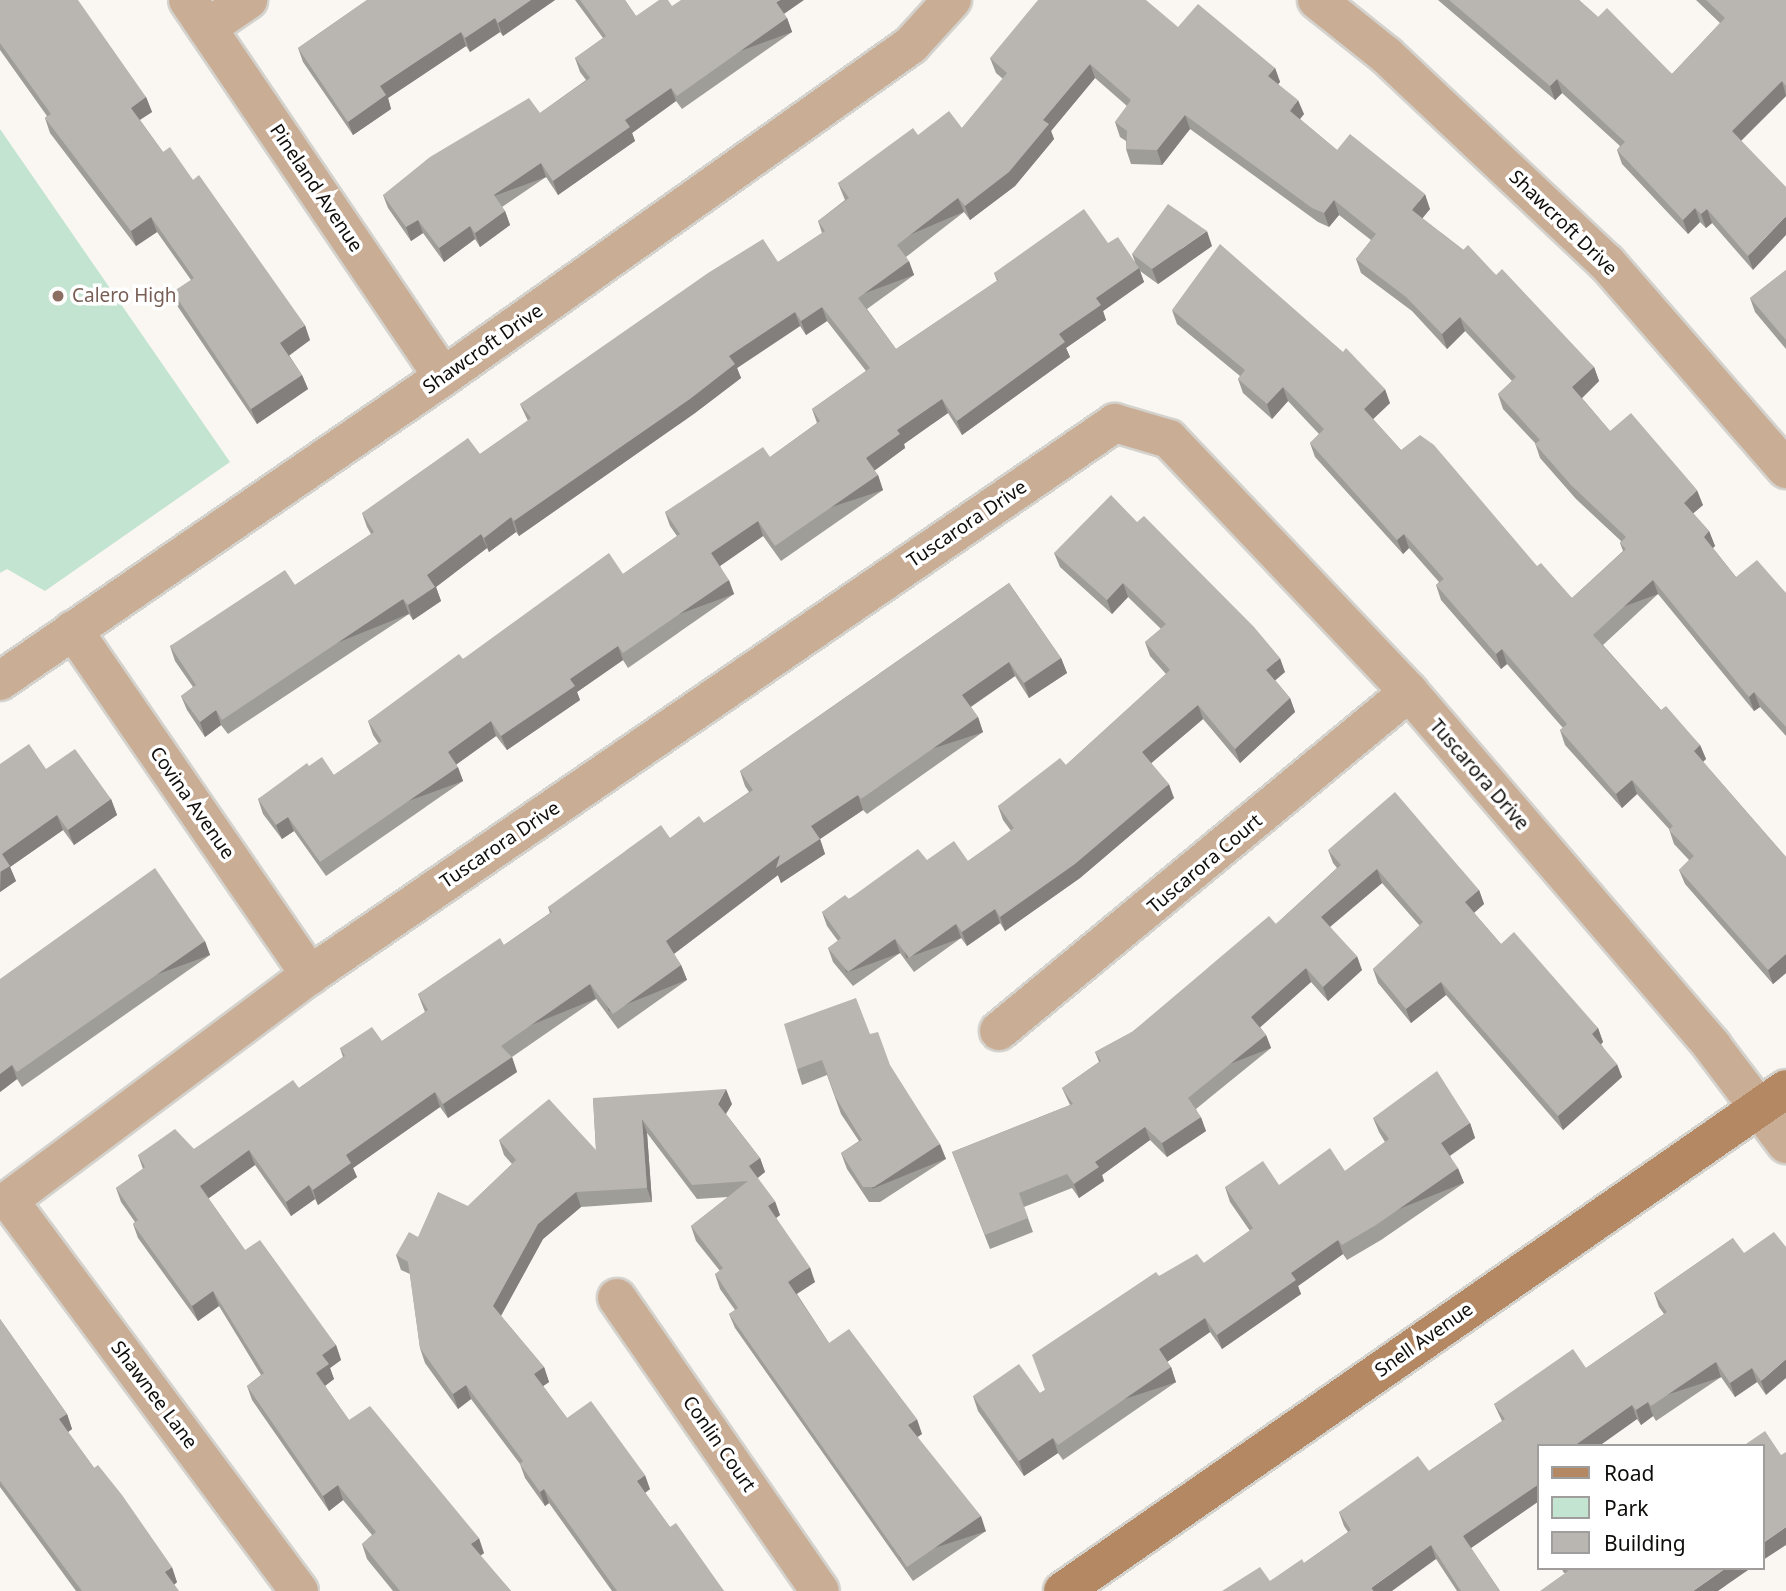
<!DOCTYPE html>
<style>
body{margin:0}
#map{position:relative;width:1786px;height:1591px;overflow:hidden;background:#faf7f2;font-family:"Noto Sans",sans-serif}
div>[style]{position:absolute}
.green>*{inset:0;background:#c3e4d0}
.roads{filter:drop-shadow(2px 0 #d4d2cd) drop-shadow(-2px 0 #d4d2cd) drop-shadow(0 2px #d4d2cd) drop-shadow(0 -2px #d4d2cd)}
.minor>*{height:38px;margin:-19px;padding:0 19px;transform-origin:19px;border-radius:19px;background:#caad95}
.secondary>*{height:38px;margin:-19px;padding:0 19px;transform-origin:19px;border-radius:19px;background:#b38863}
.wall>*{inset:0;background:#9f9d98}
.shaded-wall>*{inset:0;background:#827f7c;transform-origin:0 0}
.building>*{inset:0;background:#b9b6b1}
.dots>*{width:19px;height:19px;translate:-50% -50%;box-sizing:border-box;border:4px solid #fff;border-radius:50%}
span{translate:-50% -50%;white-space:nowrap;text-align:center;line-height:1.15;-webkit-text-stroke:7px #fff;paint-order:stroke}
.street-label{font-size:19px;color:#0e0d0b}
.education-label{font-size:19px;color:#785e54}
.left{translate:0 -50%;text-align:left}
.legend{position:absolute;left:1537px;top:1444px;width:228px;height:126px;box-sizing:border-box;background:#fff;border:2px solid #9f9e9d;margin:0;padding:9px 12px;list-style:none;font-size:21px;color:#0e0d0b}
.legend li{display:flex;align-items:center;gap:14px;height:35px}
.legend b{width:35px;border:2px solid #9f9e9d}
</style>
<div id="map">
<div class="green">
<div style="clip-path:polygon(0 129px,230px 462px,45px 591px,7px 569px,0 573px)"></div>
</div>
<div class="roads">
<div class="minor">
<div style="left:188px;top:0;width:455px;rotate:55.9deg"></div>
<div style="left:1317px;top:0;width:88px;rotate:38.6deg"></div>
<div style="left:1386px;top:55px;width:303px;rotate:43.3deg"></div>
<div style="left:1607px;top:263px;width:273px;rotate:49deg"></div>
<div style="left:207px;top:28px;width:50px;rotate:-34.3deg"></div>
<div style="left:73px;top:630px;width:419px;rotate:55.5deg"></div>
<div style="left:0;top:681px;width:537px;rotate:-34.46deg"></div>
<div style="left:443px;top:377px;width:574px;rotate:-35.35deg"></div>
<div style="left:911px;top:45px;width:61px;rotate:-47.7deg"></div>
<div style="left:999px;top:1031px;width:532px;rotate:-39.58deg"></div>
<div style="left:617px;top:1298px;width:356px;rotate:55.3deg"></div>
<div style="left:299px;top:1591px;width:487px;rotate:-126.6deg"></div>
<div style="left:9px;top:1200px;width:376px;rotate:-36.8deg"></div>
<div style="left:310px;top:975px;width:976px;rotate:-34.44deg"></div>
<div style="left:1115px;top:423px;width:56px;rotate:16.5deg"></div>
<div style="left:1169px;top:439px;width:349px;rotate:46.5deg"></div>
<div style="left:1409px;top:692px;width:466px;rotate:49.4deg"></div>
<div style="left:1712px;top:1046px;width:123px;rotate:52.9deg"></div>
</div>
<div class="secondary">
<div style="left:1063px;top:1591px;width:880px;rotate:-34.77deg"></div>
</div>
</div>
<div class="wall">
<div style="clip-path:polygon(0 0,146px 97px,152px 112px,140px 120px,163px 152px,193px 180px,310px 340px,289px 355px,302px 375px,308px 389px,257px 424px,178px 307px,173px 292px,191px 280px,157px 232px,136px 246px,50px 133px,45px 118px,47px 116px,0 50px)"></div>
<div style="clip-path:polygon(367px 0,555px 0,503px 36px,500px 32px,470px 52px,466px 46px,388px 98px,391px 109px,353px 135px,303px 62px,298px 48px)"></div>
<div style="clip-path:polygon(575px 0,625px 0,636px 16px,672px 6px,784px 14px,787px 18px,792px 32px,682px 109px,676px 101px,632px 133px,635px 141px,558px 195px,546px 177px,502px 207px,505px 211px,510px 225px,480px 247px,475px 239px,444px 262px,423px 233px,411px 241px,388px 208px,383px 195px,540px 113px,586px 80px,580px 72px,575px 58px,603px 38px)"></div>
<div style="clip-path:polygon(1438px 0,1579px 0,1598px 17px,1672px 74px,1720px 23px,1696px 0,1786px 0,1786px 96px,1741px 140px,1753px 270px,1712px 223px,1706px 228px,1700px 222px,1688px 234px,1622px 164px,1617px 150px,1620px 146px,1562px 93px,1555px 100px)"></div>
<div style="clip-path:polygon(1178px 27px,1275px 68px,1280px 82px,1278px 84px,1304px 114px,1300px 119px,1337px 150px,1430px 209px,1422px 218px,1496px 275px,1594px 367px,1599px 381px,1582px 398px,1610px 431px,1703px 505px,1693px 513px,1709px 531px,1715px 546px,1713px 548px,1736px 577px,1786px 593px,1786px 736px,1760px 707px,1754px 711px,1658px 594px,1603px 645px,1661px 710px,1700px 745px,1706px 759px,1703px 762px,1786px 857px,1786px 973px,1773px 984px,1685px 884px,1679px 870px,1689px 860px,1674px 844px,1669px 829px,1637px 794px,1622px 808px,1565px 745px,1560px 730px,1563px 728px,1507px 664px,1501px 669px,1441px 600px,1436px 585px,1439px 582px,1409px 548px,1403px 554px,1315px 457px,1310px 443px,1319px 434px,1288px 401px,1272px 419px,1243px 393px,1238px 379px,1240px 376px,1177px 324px,1172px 310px,1390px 403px,1373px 419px,1401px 450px,1572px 598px,1623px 551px,1620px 543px,1621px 541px,1576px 499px,1540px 458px,1535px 443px,1503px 409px,1498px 394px,1512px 381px,1465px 331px,1447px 349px,1412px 311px,1361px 273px,1356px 259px,1371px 240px,1339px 215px,1329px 227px,1318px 222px,1190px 129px,1162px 165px,1131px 164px,1126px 149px,1126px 141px,1120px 137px,1115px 122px,1127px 106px,1095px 78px,1051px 131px,1054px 139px,1015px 186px,970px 220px,964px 212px,906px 257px,914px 275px,867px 309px,896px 349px,997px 281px,994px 273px,1108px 243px,1135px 262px,1132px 254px,1212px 246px,1158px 284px,1140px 271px,1144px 282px,1103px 311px,1106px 320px,1066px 348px,1070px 357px,962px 435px,948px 413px,904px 444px,905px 448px,874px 471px,878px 475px,883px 490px,781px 561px,763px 536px,720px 566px,734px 594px,628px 668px,623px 660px,577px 692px,580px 700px,507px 750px,496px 736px,456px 764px,463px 781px,326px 876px,294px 831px,282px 839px,263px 814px,258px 799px,309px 766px,334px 775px,379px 744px,373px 735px,368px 721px,463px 659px,623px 574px,677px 536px,670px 526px,665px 512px,770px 457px,817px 423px,812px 409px,866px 371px,827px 321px,806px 335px,800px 326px,737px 368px,741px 378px,695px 413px,519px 536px,516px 532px,489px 552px,487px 548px,436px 587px,441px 601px,413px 620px,409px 614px,228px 734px,221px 725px,205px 737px,187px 710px,181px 696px,193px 687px,175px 661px,170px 646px,295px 585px,371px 534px,367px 527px,362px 513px,480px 454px,528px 421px,520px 404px,778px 262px,822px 233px,818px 221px,845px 200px,838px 183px,918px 135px,962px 128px,1003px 79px,996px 73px,990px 58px)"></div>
<div style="clip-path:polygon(1786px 270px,1786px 349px,1755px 312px,1750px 298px)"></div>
<div style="clip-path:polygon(1137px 522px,1285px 672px,1275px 680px,1290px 698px,1295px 712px,1240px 763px,1203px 719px,1151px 763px,1174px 798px,1080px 878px,1005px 931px,1000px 923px,967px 946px,961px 938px,914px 972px,900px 953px,853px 986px,833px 962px,828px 948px,838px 941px,827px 926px,822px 912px,927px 860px,968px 861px,1011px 831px,1003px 820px,998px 806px,1066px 765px,1166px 674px,1150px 656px,1145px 642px,1161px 629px,1128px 597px,1112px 614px,1060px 567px,1054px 553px)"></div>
<div style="clip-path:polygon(1009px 583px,1061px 658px,1067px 673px,1029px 698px,1015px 676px,971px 707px,978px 717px,983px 732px,867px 814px,863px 810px,820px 839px,825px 854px,781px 883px,778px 875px,674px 954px,681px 965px,687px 980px,618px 1029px,596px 999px,512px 1057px,517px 1072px,448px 1118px,440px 1107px,353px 1168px,357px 1177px,318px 1205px,315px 1199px,291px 1216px,255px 1165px,208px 1198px,245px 1250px,336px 1345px,341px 1360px,330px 1368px,334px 1379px,325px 1386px,349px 1420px,484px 1553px,480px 1556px,511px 1591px,393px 1591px,367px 1559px,362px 1544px,372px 1535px,343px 1500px,329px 1511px,252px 1400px,247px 1386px,261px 1375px,219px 1306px,198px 1321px,138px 1238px,133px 1224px,135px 1222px,121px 1202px,116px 1188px,143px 1169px,138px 1155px,194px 1149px,299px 1088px,343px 1057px,340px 1048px,382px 1041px,425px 1012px,418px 994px,504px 945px,550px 913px,548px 907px,670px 838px,704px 823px,749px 792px,745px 786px,740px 771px)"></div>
<div style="clip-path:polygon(0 764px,46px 769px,111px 799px,117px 815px,74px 845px,63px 830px,10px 867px,16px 881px,0 892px)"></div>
<div style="clip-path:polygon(1328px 850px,1479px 890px,1484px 904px,1474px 913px,1501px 944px,1598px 1028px,1603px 1042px,1601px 1044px,1622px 1077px,1563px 1130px,1446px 995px,1411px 1023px,1378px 983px,1373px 969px,1420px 926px,1382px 883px,1330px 927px,1362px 970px,1328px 1001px,1311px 982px,1260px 1027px,1266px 1035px,1271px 1048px,1196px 1109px,1206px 1131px,1167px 1157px,1150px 1140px,1102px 1175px,1104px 1181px,1079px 1198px,1072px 1188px,1024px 1207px,1033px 1232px,990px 1249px,952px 1152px,1070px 1105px,1062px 1088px,1099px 1062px,1095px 1052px,1132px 1032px,1276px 924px,1337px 868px,1333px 863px)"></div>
<div style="clip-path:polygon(210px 955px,22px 1087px,17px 1079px,0 1092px,0 979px)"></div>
<div style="clip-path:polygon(870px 1034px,946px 1159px,880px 1202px,869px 1202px,847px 1169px,841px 1153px,859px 1141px,841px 1114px,827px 1075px,802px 1085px,797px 1069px)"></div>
<div style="clip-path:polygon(593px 1098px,732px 1104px,726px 1114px,760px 1158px,765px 1172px,757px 1178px,780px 1215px,776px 1218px,815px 1282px,797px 1294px,829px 1343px,922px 1434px,917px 1437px,986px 1531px,913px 1581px,735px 1328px,729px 1314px,735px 1310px,720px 1289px,715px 1274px,720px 1271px,696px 1241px,691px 1226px,728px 1197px,697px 1199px,647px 1133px,652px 1202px,581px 1207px,543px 1239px,501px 1316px,544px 1367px,549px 1382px,543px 1386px,567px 1418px,650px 1489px,645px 1493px,670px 1527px,724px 1591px,612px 1591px,549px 1503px,545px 1506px,525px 1478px,520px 1464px,471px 1399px,458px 1409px,425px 1363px,420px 1348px,410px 1274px,401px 1270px,396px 1255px,418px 1237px,468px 1206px,512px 1164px,504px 1155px,499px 1140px,596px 1150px)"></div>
<div style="clip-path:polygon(1373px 1118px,1470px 1123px,1475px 1138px,1450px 1156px,1464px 1183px,1381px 1240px,1347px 1260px,1343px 1254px,1298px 1286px,1301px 1294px,1222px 1349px,1210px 1332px,1167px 1362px,1171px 1367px,1176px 1382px,1063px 1460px,1058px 1453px,1024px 1476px,978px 1411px,973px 1396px,1040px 1393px,1045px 1390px,1159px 1276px,1204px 1263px,1250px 1231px,1230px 1202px,1225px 1187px,1279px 1185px,1345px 1171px,1385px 1142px,1379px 1132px)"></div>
<div style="clip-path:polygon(1733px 1238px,1766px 1395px,1757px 1382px,1735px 1397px,1721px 1377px,1656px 1421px,1653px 1416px,1641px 1425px,1637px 1419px,1599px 1446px,1539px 1446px,1539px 1501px,1471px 1548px,1500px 1591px,1457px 1591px,1436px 1559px,1270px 1581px,1304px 1563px,1348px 1532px,1344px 1526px,1339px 1512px,1429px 1471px,1502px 1421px,1494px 1404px,1586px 1368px,1664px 1314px,1659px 1307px,1654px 1293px)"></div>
<div style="clip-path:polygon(0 1319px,67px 1414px,72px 1429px,68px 1432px,177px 1582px,174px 1585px,179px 1591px,76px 1591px,0 1487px)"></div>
<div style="clip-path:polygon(1561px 1568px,1751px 1568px,1564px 1573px)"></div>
</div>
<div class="shaded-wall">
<div style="clip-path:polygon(531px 0,555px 0,503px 36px,498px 23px)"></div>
<div style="clip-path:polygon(780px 0,804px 0,781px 16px,776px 2px)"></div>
<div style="clip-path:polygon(495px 18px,500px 32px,470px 52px,465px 38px)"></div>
<div style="left:787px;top:18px;width:15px;height:135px;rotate:70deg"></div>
<div style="clip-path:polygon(461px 32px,466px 46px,388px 98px,391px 109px,353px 135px,348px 122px,380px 86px)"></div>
<div style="clip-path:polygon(1090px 64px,1095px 78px,1051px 131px,1054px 139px,1015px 186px,970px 220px,965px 206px,1043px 120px)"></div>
<div style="clip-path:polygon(1275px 68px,1280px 82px,1273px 90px,1268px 76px)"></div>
<div style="clip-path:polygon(1557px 79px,1562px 93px,1555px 100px,1550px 86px)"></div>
<div style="clip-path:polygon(1782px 81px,1786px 96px,1737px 145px,1732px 131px)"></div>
<div style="clip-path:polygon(671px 88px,676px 101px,632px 133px,635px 141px,558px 195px,553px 181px,625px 120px)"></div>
<div style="clip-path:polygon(146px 97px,152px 112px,136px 122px,131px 108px)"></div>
<div style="clip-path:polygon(1298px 100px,1304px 114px,1295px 125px,1290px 111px)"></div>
<div style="clip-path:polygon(1185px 115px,1190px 129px,1162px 165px,1157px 150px)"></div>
<div style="left:541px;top:163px;width:15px;height:57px;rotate:70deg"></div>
<div style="clip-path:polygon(1425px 194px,1430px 209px,1417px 225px,1412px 210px)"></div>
<div style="left:958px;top:198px;width:15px;height:77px;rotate:67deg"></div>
<div style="clip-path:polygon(1334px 200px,1339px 215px,1329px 227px,1324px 213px)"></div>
<div style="clip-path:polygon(1695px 208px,1700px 222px,1688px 234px,1683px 220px)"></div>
<div style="clip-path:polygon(1707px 209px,1712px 223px,1706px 228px,1701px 214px)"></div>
<div style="clip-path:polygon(505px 211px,510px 225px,480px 247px,475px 233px)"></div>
<div style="clip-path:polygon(1786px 216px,1786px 235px,1753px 270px,1748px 256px)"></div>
<div style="clip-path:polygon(151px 217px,157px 232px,136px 246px,131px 231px)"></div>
<div style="clip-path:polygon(418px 220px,423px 233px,411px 241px,406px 227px)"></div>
<div style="clip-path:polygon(470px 226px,475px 239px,444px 262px,439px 248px)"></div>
<div style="clip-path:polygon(1207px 231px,1212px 246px,1158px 284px,1152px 269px)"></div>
<div style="left:909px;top:261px;width:15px;height:63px;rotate:70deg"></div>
<div style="clip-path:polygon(1139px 268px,1144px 282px,1103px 311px,1106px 320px,1066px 348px,1070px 357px,962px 435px,957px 421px,1059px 334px,1096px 298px)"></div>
<div style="clip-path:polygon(822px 307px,827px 321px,806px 335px,801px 321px)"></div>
<div style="clip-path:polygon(795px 312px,800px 326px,737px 368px,741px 378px,695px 413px,519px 536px,514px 521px,729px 356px)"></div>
<div style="clip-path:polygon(1460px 317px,1465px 331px,1447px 349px,1442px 334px)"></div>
<div style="clip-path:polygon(305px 325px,310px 340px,286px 358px,280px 343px)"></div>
<div style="clip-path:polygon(1594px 367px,1599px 381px,1578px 402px,1572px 387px)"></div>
<div style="clip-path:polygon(302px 375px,308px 389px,257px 424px,251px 409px)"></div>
<div style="clip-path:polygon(1283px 387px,1288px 401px,1272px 419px,1267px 404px)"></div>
<div style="clip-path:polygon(1385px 389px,1390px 403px,1369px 423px,1364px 409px)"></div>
<div style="clip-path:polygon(942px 399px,948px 413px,904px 444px,905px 448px,871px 473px,866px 458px,897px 430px)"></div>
<div style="left:878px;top:475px;width:16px;height:125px;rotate:72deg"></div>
<div style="clip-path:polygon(1697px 490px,1703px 505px,1689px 517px,1684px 503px)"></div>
<div style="clip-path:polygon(511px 517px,516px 532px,489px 552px,484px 538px)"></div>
<div style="clip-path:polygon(758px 521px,763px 536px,717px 568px,711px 553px)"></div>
<div style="clip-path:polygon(1709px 531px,1715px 546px,1709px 551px,1704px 537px)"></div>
<div style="clip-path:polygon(481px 534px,487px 548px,436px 587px,441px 601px,413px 620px,408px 605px,427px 575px)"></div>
<div style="clip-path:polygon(1404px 534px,1409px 548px,1403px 554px,1397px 540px)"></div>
<div style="left:729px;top:580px;width:15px;height:129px;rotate:70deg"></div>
<div style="left:1653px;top:580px;width:15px;height:81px;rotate:70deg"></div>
<div style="clip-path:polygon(1123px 583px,1128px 597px,1112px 614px,1107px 600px)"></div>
<div style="left:403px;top:599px;width:16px;height:218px;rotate:68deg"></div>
<div style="clip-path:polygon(618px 646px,623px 660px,577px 692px,580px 700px,507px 750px,501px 736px,570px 679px)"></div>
<div style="clip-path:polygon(1502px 649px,1507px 664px,1501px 669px,1496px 654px)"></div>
<div style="clip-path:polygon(1061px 658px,1067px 673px,1029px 698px,1024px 683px)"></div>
<div style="clip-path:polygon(1280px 658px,1285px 672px,1271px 684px,1266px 670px)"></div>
<div style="clip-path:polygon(1009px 662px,1015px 676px,967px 709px,962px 695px)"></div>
<div style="clip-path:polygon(1754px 692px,1760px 707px,1754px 711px,1749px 697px)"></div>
<div style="clip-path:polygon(1290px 698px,1295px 712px,1240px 763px,1235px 749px)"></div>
<div style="clip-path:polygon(1198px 705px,1203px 719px,1148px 766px,1142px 752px)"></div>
<div style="clip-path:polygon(216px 710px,221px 725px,205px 737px,200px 722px)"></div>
<div style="left:978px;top:717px;width:16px;height:143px;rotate:72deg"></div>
<div style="clip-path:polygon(491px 721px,496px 736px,453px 767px,448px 752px)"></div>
<div style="clip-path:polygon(1700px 745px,1706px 759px,1699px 765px,1694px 751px)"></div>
<div style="left:458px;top:767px;width:15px;height:168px;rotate:70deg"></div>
<div style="clip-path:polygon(1632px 780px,1637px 794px,1622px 808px,1616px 794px)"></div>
<div style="clip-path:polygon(1169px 784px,1174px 798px,1080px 878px,1005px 931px,1000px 917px)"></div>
<div style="clip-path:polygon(858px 795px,863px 810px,820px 839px,825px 854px,781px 883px,778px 875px,671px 956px,666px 941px,811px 826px)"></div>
<div style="clip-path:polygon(111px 799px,117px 815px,74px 845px,68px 830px)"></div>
<div style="clip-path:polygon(57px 815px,63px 830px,10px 867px,16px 881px,0 892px,2px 854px)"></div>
<div style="clip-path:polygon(288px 817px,294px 831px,282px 839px,276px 825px)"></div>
<div style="clip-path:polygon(1377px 869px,1382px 883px,1326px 930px,1321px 917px)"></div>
<div style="clip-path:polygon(1479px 890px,1484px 904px,1470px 916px,1465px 902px)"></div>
<div style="clip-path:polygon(995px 909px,1000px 923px,967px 946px,962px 932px)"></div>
<div style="left:956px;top:924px;width:15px;height:58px;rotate:70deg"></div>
<div style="left:895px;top:939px;width:15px;height:57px;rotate:70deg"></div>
<div style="left:205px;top:941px;width:15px;height:229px;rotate:70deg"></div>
<div style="clip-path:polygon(1786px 954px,1786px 973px,1773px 984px,1768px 970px)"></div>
<div style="clip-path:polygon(1357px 956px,1362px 970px,1328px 1001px,1323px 987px)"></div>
<div style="left:681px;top:965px;width:16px;height:84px;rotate:68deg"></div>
<div style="clip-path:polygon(1306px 968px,1311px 982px,1256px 1031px,1251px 1017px)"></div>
<div style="clip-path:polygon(1441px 982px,1446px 995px,1411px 1023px,1406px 1009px)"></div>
<div style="left:590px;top:984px;width:16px;height:108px;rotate:68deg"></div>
<div style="clip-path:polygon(1598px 1028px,1603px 1042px,1597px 1048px,1592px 1034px)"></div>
<div style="left:1266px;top:1035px;width:14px;height:100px;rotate:69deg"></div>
<div style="clip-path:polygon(512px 1057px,517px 1072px,448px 1118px,443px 1104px)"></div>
<div style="clip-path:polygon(1617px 1064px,1622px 1077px,1563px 1130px,1558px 1116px)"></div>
<div style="clip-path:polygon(12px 1065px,17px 1079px,0 1092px,0 1074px)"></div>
<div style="clip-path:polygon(726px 1089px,732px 1104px,723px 1118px,718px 1104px)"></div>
<div style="clip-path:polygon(435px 1092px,440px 1107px,353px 1168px,357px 1177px,318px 1205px,313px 1190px,346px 1155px)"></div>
<div style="clip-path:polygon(1201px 1117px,1206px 1131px,1167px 1157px,1162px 1143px)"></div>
<div style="clip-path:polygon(642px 1119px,647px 1133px,652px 1202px,647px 1188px)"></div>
<div style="clip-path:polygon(1470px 1123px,1475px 1138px,1446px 1158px,1441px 1143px)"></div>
<div style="clip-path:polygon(1145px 1127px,1150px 1140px,1102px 1175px,1104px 1181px,1079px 1198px,1074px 1184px,1095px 1162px)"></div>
<div style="left:940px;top:1144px;width:16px;height:79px;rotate:68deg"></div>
<div style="clip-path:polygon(249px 1150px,255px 1165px,205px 1201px,200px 1186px)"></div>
<div style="clip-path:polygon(760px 1158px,765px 1172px,754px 1181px,749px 1166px)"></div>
<div style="left:1458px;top:1168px;width:16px;height:100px;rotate:68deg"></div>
<div style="clip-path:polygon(309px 1185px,315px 1199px,291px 1216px,286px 1202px)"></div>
<div style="clip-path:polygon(576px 1192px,581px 1207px,543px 1239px,498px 1321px,493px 1306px,538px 1224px)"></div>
<div style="clip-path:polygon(775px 1201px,780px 1215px,773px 1220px,768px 1206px)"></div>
<div style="clip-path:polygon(1338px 1240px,1343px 1254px,1298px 1286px,1301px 1294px,1222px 1349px,1217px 1335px,1291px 1273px)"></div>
<div style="clip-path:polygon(810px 1267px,815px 1282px,793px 1296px,788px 1282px)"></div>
<div style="clip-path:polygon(213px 1291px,219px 1306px,198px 1321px,192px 1306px)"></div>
<div style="clip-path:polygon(1205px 1318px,1210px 1332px,1164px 1364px,1159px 1349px)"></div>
<div style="clip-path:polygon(336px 1345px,341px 1360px,330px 1368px,334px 1379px,322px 1388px,316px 1373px,322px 1355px)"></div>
<div style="clip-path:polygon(1786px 1359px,1786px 1378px,1766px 1395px,1761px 1381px)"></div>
<div style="left:1716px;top:1362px;width:16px;height:78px;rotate:72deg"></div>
<div style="clip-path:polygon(544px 1367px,549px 1382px,539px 1389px,534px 1374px)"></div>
<div style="left:1171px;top:1367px;width:16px;height:137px;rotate:72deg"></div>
<div style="clip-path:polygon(1752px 1368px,1757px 1382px,1735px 1397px,1730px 1383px)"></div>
<div style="clip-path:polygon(466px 1385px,471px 1399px,458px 1409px,453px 1394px)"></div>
<div style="clip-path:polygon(1648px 1402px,1653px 1416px,1641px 1425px,1636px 1410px)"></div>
<div style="clip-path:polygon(1632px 1405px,1637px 1419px,1599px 1446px,1574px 1446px)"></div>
<div style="clip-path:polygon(67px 1414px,72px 1429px,64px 1435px,59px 1419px)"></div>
<div style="clip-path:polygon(917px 1419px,922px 1434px,913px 1440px,908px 1425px)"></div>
<div style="clip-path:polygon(1053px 1438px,1058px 1453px,1024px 1476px,1019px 1461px)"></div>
<div style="clip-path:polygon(645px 1475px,650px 1489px,642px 1495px,637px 1481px)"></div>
<div style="clip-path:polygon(1539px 1484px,1539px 1501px,1468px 1550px,1463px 1536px)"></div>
<div style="clip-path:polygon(338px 1485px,343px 1500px,329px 1511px,323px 1496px)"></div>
<div style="clip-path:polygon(544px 1489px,549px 1503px,545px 1506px,540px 1492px)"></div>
<div style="left:981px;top:1516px;width:16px;height:90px;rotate:72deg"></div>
<div style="clip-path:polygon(1786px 1527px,1786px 1545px,1763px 1560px,1763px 1543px)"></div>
<div style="clip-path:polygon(479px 1538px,484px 1553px,476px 1559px,471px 1544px)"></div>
<div style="clip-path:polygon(1431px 1545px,1436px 1559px,1392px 1591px,1373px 1591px,1371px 1588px)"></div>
<div style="clip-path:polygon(172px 1567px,177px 1582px,171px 1587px,165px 1572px)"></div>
<div style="clip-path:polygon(1726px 1568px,1751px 1568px,1718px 1591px,1693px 1591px)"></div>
</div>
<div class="building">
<div style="clip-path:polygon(0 0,78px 0,146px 97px,131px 108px,163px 152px,170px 147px,193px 180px,199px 175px,305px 325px,280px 343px,302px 375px,251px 409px,173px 292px,194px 278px,151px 217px,131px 231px,45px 118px,51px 114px,0 43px)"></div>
<div style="clip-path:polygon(367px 0,531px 0,498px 23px,495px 18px,465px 38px,461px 32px,380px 86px,386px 95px,348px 122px,298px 48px)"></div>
<div style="clip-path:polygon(580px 0,625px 0,636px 16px,659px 0,668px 0,672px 6px,681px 0,780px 0,776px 2px,787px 18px,677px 96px,671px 88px,625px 120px,630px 127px,553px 181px,541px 163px,494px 195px,505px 211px,475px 233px,470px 226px,439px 248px,418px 220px,406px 227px,383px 195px,430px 157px,529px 98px,540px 113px,590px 78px,575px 58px,606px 36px)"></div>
<div style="clip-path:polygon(1038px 0,1146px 0,1178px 27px,1198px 4px,1275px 68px,1268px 76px,1298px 100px,1290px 111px,1337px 150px,1350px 134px,1425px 194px,1412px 210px,1463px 250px,1468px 245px,1496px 275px,1502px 269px,1594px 367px,1572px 387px,1610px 431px,1631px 413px,1697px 490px,1684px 503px,1709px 531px,1704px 537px,1736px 577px,1757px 560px,1786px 593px,1786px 727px,1754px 692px,1749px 697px,1653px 580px,1593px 635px,1661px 710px,1666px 706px,1700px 745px,1694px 751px,1786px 857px,1786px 954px,1768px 970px,1679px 870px,1694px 856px,1669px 830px,1673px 826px,1632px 780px,1616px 794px,1560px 730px,1567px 724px,1502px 649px,1496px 654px,1436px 585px,1444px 579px,1404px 534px,1397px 540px,1310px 443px,1324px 429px,1283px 387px,1267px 404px,1238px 379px,1245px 370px,1172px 310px,1220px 244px,1343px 352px,1346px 348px,1385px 389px,1364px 409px,1401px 450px,1420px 435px,1434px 445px,1537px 566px,1541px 563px,1572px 598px,1626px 549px,1620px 543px,1626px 537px,1571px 485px,1535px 444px,1540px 440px,1498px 394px,1516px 377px,1460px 317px,1442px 334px,1406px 297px,1356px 259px,1376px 234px,1334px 200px,1324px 213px,1312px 208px,1185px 115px,1157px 150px,1126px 149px,1127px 131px,1115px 122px,1131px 100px,1090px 64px,1043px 120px,1049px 124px,1009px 172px,965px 206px,958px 198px,897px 245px,909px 261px,858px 298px,896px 349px,998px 280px,994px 273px,1084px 209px,1108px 243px,1118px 237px,1139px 268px,1096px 298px,1101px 305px,1059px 334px,1065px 342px,957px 421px,942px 399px,897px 430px,900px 434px,866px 458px,878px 475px,775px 546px,758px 521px,711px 553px,729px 580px,623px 653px,618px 646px,570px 679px,575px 686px,501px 736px,491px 721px,448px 752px,458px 767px,320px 862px,288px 817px,276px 825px,258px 799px,307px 763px,309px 766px,322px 757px,334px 775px,382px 741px,368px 721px,459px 654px,463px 659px,609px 553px,623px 574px,680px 534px,665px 512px,763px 447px,770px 457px,820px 421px,812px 409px,870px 368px,822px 307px,801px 321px,795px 312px,729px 356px,735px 364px,690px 399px,514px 521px,511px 517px,484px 538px,481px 534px,427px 575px,435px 587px,408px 605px,403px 599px,222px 720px,216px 710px,200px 722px,181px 696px,196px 685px,170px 646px,285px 570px,295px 585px,374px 532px,362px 513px,468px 438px,480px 454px,531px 418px,520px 404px,708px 273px,763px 239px,778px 262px,825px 231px,818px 221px,849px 198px,838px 183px,913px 128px,918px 135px,949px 111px,962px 128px,1007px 73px,990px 58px)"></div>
<div style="clip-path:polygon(1449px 0,1579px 0,1598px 17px,1607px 8px,1672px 74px,1725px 18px,1706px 0,1786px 0,1786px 86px,1782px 81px,1732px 131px,1786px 187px,1786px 216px,1748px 256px,1707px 209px,1701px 214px,1695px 208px,1683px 220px,1617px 150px,1625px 142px,1557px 79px,1550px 86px)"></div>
<div style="clip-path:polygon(1168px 204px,1207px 231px,1152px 269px,1132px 254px)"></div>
<div style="clip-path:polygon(1786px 270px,1786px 340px,1750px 298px)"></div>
<div style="clip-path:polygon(1111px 495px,1137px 522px,1144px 516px,1254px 627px,1280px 658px,1266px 670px,1290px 698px,1235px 749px,1198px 705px,1142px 752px,1169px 784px,1075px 864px,1000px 917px,995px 909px,962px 932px,956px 924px,909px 958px,895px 939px,848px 972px,828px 948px,841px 938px,822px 912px,845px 895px,849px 899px,918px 849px,927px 860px,954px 841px,968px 861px,1014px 828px,998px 806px,1060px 758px,1066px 765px,1170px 670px,1145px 642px,1166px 624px,1123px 583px,1107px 600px,1054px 553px)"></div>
<div style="clip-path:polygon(1009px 583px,1061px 658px,1024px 683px,1009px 662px,962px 695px,978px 717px,861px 799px,858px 795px,811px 826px,820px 839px,776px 868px,780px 855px,666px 941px,681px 965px,613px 1014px,590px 984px,501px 1046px,512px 1057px,443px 1104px,435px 1092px,346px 1155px,351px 1163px,313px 1190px,309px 1185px,286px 1202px,249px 1150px,200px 1186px,245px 1250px,260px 1240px,336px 1345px,322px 1355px,329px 1364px,316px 1373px,349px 1420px,370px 1406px,479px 1538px,471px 1544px,511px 1591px,400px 1591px,362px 1544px,376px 1532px,338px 1485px,323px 1496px,247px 1386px,264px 1373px,213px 1291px,192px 1306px,133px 1224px,138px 1220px,116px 1188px,145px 1167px,138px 1155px,175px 1129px,194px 1149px,293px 1080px,299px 1088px,345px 1056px,340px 1048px,372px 1027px,382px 1041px,428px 1010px,418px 994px,500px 938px,504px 945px,552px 912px,548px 907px,661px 825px,670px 838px,699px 816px,704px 823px,753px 790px,740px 771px)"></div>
<div style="clip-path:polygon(29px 744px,46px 769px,75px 749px,111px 799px,68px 830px,57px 815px,2px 854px,10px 866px,0 872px,0 764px)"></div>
<div style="clip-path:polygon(1395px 792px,1479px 890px,1465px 902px,1501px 944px,1514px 932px,1598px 1028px,1592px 1034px,1617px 1064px,1558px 1116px,1441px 982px,1406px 1009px,1373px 969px,1423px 922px,1377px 869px,1321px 917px,1357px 956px,1323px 987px,1306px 968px,1251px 1017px,1266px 1035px,1188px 1098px,1201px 1117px,1162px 1143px,1145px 1127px,1095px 1162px,1099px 1167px,1074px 1184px,1067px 1174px,1019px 1193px,1028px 1218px,985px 1235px,952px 1152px,1073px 1104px,1062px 1088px,1101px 1061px,1095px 1052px,1132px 1032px,1269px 916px,1276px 924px,1341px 865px,1328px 850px)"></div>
<div style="clip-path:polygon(155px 868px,205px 941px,17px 1072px,12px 1065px,0 1074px,0 979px)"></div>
<div style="clip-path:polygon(856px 998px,870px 1034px,878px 1032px,890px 1065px,940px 1144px,874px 1187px,863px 1187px,841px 1153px,862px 1140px,836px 1098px,822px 1060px,797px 1069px,784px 1024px)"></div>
<div style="clip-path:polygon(1437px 1071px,1470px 1123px,1441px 1143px,1458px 1168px,1376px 1225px,1342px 1245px,1338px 1240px,1291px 1273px,1296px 1280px,1217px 1335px,1205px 1318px,1159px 1349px,1171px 1367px,1058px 1445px,1053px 1438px,1019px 1461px,973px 1396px,1019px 1364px,1040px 1393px,1045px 1390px,1032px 1355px,1156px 1272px,1159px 1276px,1197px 1254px,1204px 1263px,1253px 1228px,1225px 1187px,1263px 1161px,1279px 1185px,1330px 1148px,1345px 1171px,1389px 1139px,1373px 1118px)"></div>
<div style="clip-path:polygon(726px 1089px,718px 1104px,760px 1158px,749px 1166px,775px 1201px,768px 1206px,810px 1267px,788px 1282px,829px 1343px,849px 1329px,917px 1419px,908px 1425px,981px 1516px,907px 1567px,729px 1314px,738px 1308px,715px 1274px,723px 1268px,691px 1226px,748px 1181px,692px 1185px,642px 1119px,647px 1188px,576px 1192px,538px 1224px,493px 1306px,544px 1367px,534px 1374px,567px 1418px,591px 1401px,645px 1475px,637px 1481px,670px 1527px,676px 1523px,724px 1591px,617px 1591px,544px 1489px,540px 1492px,520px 1464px,523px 1461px,466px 1385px,453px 1394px,420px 1348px,408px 1262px,396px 1255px,409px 1232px,418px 1237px,438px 1192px,468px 1206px,516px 1160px,499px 1140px,549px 1099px,596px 1150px,593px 1098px)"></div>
<div style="clip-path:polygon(1774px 1232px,1786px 1247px,1786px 1359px,1761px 1381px,1752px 1368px,1730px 1383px,1716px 1362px,1651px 1406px,1648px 1402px,1636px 1410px,1632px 1405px,1574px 1446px,1539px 1446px,1539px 1484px,1463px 1536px,1500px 1591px,1461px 1591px,1431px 1545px,1371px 1588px,1374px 1591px,1222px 1591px,1260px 1567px,1270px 1581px,1302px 1559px,1304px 1563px,1351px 1530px,1339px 1512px,1418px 1456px,1429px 1471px,1505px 1419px,1494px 1404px,1573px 1349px,1586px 1368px,1667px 1312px,1654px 1293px,1733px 1238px,1744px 1253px)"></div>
<div style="clip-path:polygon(0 1319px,67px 1414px,59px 1419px,94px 1468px,98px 1465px,122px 1495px,172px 1567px,165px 1572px,179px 1591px,82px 1591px,0 1481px)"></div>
<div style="clip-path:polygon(1765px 1431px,1781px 1455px,1786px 1452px,1786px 1527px,1763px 1543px,1763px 1446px,1743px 1446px)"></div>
<div style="clip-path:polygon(1566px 1568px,1726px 1568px,1693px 1591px,1540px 1591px,1568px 1571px)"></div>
</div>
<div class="dots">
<div style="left:58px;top:296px;background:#8d6e63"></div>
</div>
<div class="street-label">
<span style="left:316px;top:188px;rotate:56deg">Pineland Avenue</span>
<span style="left:1563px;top:223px;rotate:44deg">Shawcroft Drive</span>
<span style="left:483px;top:349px;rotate:-35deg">Shawcroft Drive</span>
<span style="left:967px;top:524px;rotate:-34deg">Tuscarora Drive</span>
<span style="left:1479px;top:775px;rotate:49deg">Tuscarora Drive</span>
<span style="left:192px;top:803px;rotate:55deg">Covina Avenue</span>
<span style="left:500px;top:845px;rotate:-34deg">Tuscarora Drive</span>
<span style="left:1205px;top:864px;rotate:-40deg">Tuscarora Court</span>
<span style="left:1424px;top:1340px;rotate:-35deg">Snell Avenue</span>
<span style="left:154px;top:1395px;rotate:53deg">Shawnee Lane</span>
<span style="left:719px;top:1444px;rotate:55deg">Conlin Court</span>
</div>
<div class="education-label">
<span class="left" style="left:72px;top:296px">Calero High</span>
</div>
<ul class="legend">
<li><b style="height:9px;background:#b38863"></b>Road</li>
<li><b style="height:19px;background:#c3e4d0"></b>Park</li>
<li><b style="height:19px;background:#b9b6b1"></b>Building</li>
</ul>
</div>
